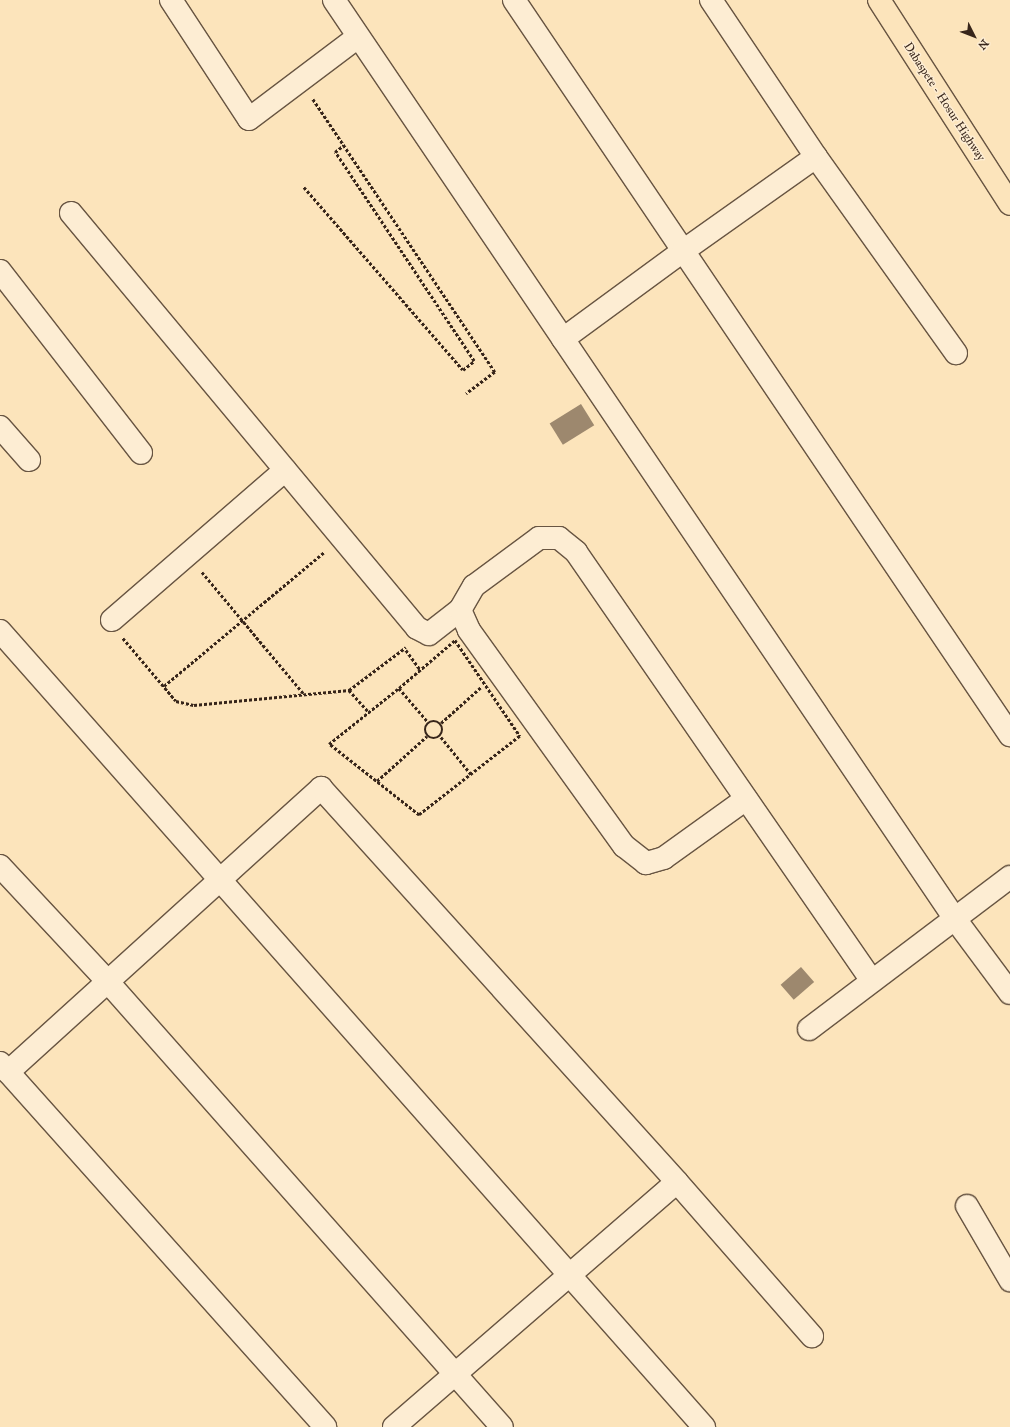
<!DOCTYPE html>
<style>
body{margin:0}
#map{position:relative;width:1010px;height:1427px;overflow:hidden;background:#fce4bb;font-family:"IM FELL Great Primer",serif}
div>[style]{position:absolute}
.building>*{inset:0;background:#9d886e;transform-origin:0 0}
.path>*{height:2.5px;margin-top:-1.25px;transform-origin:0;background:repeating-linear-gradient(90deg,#37251a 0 3px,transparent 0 5px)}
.path>.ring{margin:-1.25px;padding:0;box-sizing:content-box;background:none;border:2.5px solid #37251a;border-radius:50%}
.roads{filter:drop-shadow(1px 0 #685542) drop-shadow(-1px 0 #685542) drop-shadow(0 1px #685542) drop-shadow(0 -1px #685542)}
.minor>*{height:22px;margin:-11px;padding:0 11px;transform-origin:11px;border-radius:11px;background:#fdedd3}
.highway>*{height:22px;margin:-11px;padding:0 11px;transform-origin:11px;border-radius:11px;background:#fce4bb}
span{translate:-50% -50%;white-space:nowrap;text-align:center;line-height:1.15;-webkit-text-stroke:3px #fdedd3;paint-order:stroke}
.street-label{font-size:12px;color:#37251a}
.north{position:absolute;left:954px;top:16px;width:40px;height:40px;-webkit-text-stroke:3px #fdedd3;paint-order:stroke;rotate:132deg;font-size:11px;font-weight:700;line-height:16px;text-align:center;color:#37251a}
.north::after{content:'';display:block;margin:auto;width:14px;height:18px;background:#37251a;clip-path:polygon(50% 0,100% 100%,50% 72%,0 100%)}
</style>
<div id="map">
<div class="building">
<div style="left:581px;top:404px;width:25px;height:37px;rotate:58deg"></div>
<div style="left:801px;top:967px;width:20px;height:27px;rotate:49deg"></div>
</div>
<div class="path">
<div style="left:313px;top:99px;width:328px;rotate:56.3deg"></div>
<div style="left:495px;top:372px;width:36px;rotate:143deg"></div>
<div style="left:304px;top:187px;width:242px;rotate:49deg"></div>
<div style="left:463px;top:370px;width:14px;rotate:-39deg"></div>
<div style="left:474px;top:361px;width:251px;rotate:-123.6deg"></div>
<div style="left:335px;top:152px;width:11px;rotate:-38deg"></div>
<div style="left:202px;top:572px;width:159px;rotate:50.1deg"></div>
<div style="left:123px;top:638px;width:82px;rotate:49.9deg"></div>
<div style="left:176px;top:701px;width:18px;rotate:13deg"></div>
<div style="left:194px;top:705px;width:156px;rotate:-5.5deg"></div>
<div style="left:349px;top:690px;width:71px;rotate:-37deg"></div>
<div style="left:455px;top:640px;width:116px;rotate:55.9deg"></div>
<div style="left:520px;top:736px;width:128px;rotate:142deg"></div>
<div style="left:419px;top:815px;width:115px;rotate:-141.7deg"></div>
<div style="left:329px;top:744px;width:90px;rotate:-38.7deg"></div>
<div style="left:399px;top:688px;width:74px;rotate:-40.6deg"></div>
<div style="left:406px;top:650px;width:24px;rotate:54deg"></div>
<div style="left:164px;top:686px;width:209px;rotate:-39.9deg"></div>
<div style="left:399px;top:688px;width:45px;rotate:49.5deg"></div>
<div style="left:349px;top:690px;width:30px;rotate:48deg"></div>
<div class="ring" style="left:425px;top:721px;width:15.5px;height:15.5px"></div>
<div style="left:441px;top:723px;width:54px;rotate:-42deg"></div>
<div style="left:441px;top:737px;width:48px;rotate:51deg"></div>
<div style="left:377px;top:781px;width:67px;rotate:-42deg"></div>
</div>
<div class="roads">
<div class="minor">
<div style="left:171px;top:0;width:142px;rotate:56.8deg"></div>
<div style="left:249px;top:119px;width:136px;rotate:-37deg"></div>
<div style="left:334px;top:0;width:1109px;rotate:55.95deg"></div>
<div style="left:955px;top:919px;width:92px;rotate:53.4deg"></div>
<div style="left:514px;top:0;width:887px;rotate:55.99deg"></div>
<div style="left:711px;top:0;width:189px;rotate:56.2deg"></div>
<div style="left:816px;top:157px;width:241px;rotate:54.5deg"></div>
<div style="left:71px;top:213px;width:540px;rotate:50.18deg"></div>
<div style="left:417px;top:628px;width:13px;rotate:27deg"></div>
<div style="left:429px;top:634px;width:39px;rotate:-38deg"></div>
<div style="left:0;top:271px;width:230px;rotate:52.2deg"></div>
<div style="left:563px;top:339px;width:149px;rotate:-36.3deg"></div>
<div style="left:683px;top:251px;width:163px;rotate:-35.3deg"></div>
<div style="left:0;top:427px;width:44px;rotate:48.7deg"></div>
<div style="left:112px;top:620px;width:229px;rotate:-40.9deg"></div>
<div style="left:0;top:631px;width:1063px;rotate:48.51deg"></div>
<div style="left:746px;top:799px;width:101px;rotate:144.3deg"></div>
<div style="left:664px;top:858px;width:19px;rotate:164deg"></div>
<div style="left:646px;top:863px;width:28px;rotate:-142deg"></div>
<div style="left:624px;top:846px;width:266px;rotate:-125.7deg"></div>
<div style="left:469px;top:630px;width:22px;rotate:-114deg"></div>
<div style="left:460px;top:610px;width:28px;rotate:-60deg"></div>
<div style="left:474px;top:586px;width:81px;rotate:-36.4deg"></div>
<div style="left:539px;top:538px;width:20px"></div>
<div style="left:559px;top:538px;width:22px;rotate:39deg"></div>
<div style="left:576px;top:552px;width:521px;rotate:55.4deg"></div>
<div style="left:0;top:866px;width:158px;rotate:47deg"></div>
<div style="left:108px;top:982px;width:594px;rotate:48.48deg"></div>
<div style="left:809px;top:1029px;width:252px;rotate:-37.1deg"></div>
<div style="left:0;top:1063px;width:488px;rotate:48.2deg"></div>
<div style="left:8px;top:1072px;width:423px;rotate:-42.2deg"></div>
<div style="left:321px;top:788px;width:531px;rotate:47.9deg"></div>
<div style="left:677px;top:1182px;width:205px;rotate:48.8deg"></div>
<div style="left:967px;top:1206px;width:86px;rotate:59.8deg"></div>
<div style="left:394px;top:1427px;width:374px;rotate:-40.9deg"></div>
</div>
<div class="highway">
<div style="left:879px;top:0;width:242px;rotate:57.3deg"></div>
</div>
</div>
<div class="street-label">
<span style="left:944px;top:102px;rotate:57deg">Dabaspete - Hosur Highway</span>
</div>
<div class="north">N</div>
</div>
